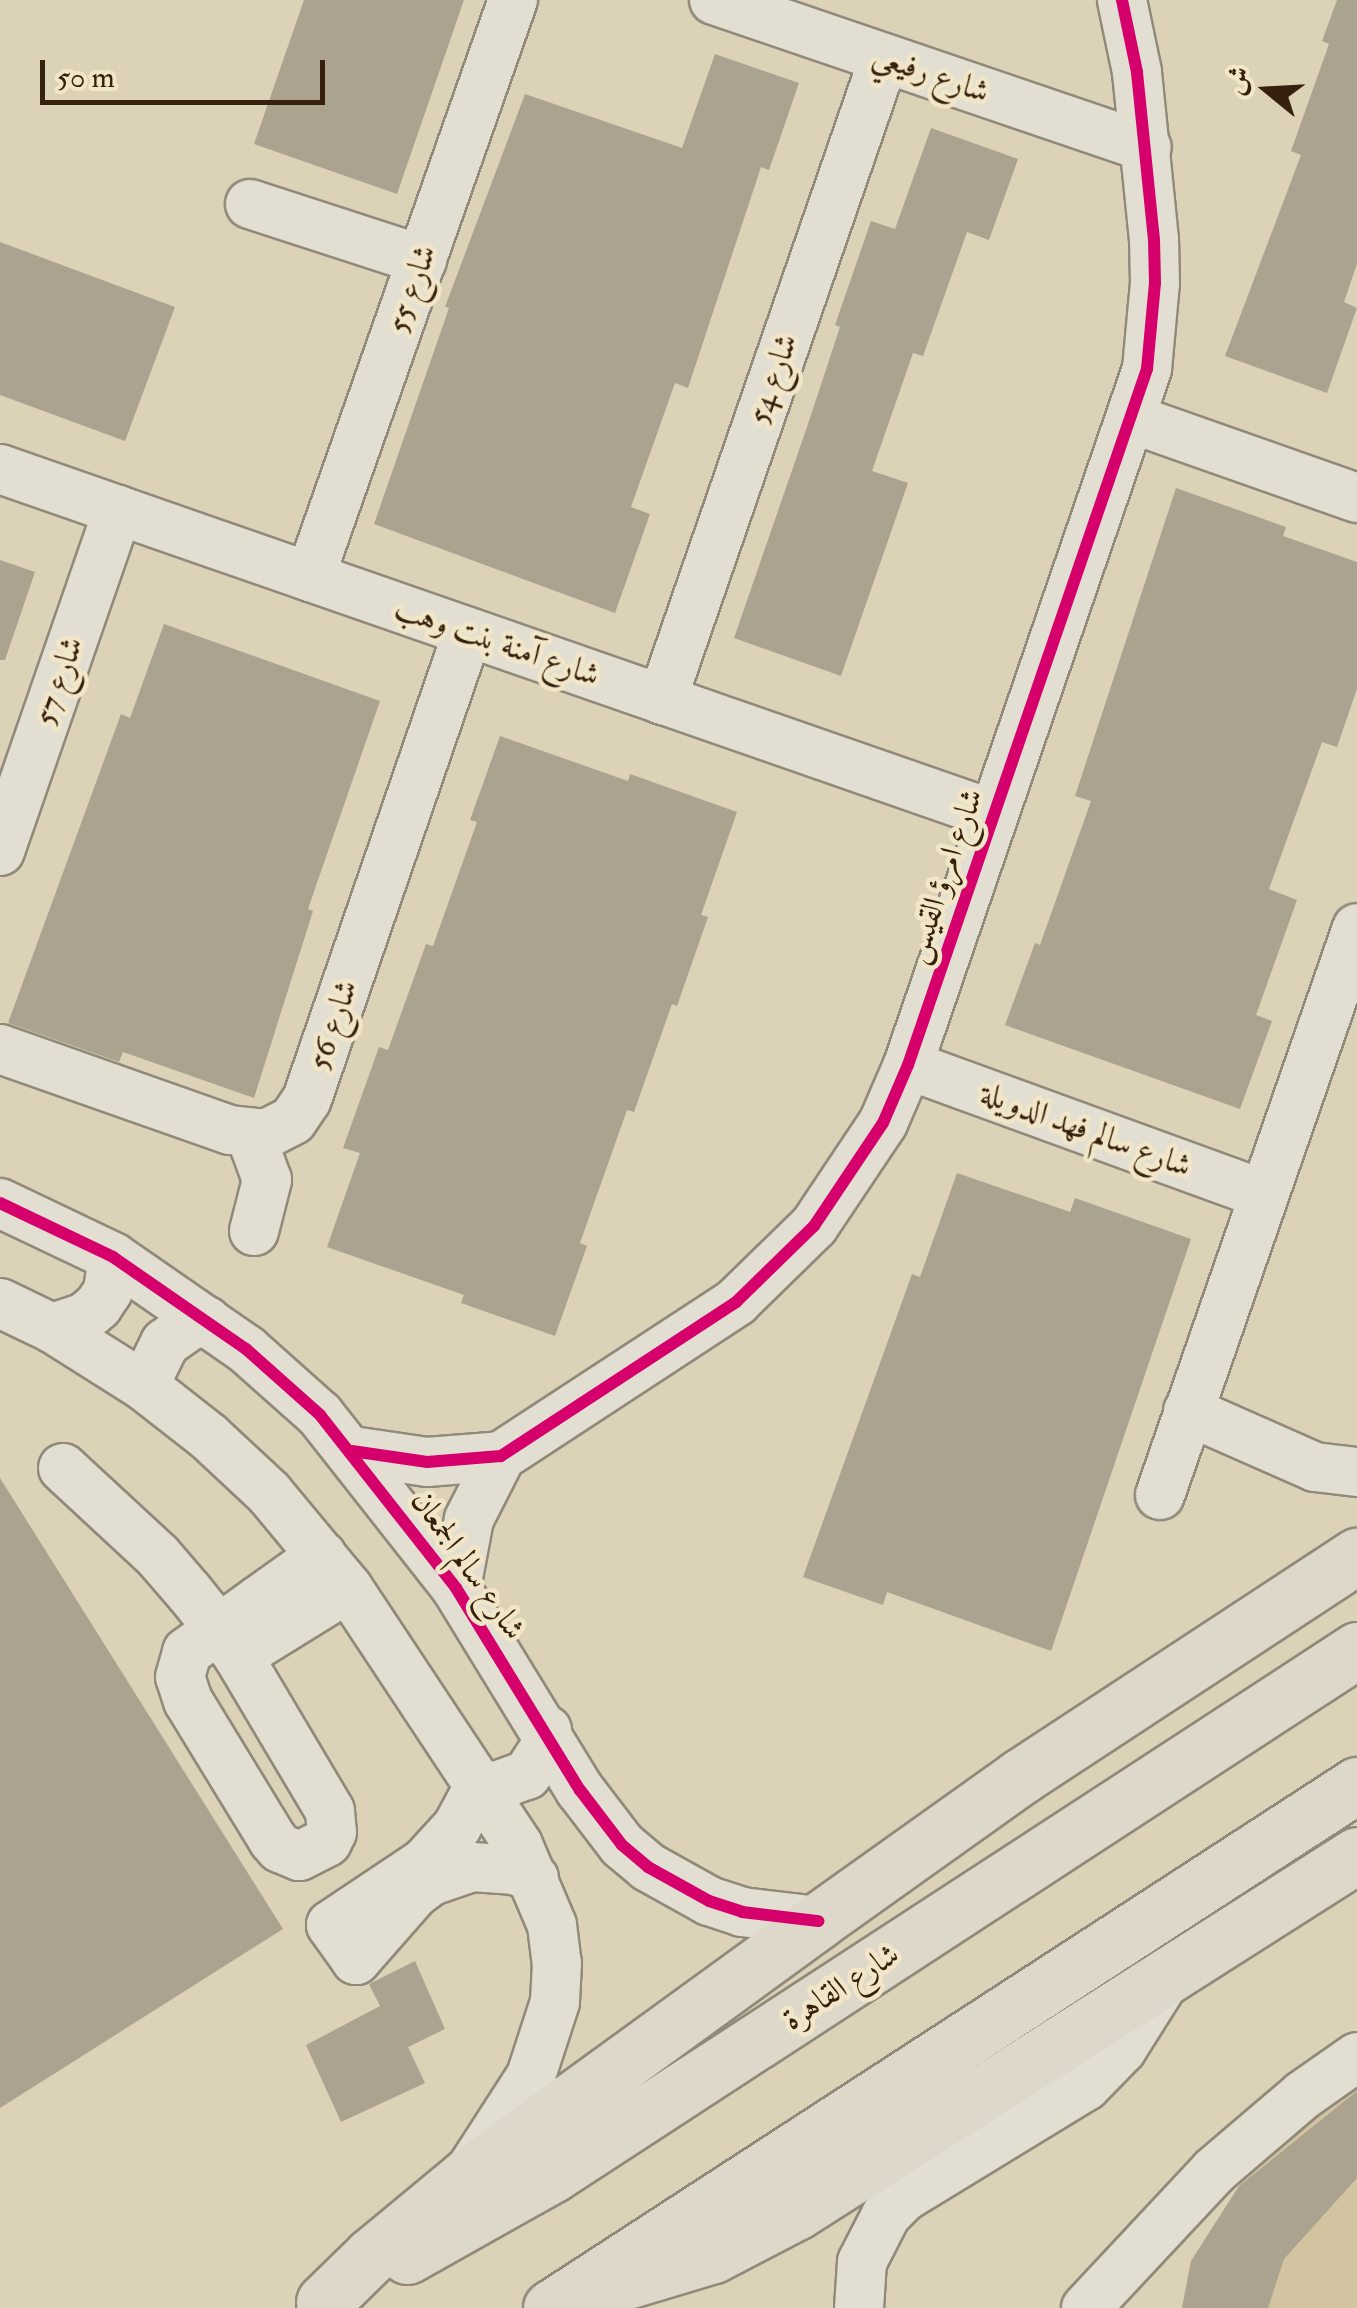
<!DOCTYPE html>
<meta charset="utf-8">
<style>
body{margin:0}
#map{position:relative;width:1357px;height:2308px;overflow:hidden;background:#dbd2b8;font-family:"IM FELL Double Pica",Amiri,serif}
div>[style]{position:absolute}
.green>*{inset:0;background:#d2c4a1}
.building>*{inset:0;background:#aba390}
.roads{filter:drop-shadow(2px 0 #918979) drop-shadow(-2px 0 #918979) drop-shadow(0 2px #918979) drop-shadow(0 -2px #918979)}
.minor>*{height:48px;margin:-24px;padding:0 24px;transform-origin:24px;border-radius:24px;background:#e2ded1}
.major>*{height:55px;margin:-27.5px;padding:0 27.5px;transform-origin:27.5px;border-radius:27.5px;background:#ddd8c9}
.cycleway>*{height:12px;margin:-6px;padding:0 6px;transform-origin:6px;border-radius:6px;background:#d6006c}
span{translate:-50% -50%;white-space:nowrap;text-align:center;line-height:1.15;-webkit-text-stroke:9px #f1e6c7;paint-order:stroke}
.street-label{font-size:32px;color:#36210f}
.north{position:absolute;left:1217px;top:40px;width:100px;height:100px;-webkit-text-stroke:8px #f1e6c7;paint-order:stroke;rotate:288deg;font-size:28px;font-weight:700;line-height:40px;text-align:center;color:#36210f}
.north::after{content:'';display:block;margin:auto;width:35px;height:45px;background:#36210f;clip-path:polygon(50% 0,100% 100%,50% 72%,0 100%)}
.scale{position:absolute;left:40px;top:60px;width:285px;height:45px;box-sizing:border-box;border:5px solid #36210f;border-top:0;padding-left:12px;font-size:30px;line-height:35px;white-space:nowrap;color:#36210f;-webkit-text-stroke:8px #f1e6c7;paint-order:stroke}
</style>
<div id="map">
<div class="green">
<div style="clip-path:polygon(1357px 2084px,1357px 2308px,1182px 2308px,1191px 2261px,1244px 2178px,1328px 2098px)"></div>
</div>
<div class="building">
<div style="clip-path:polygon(304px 0,464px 0,397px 194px,254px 144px)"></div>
<div style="clip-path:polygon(1337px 0,1357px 0,1357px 264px,1344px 302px,1357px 308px,1327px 393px,1225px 356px,1301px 155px,1291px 151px,1329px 44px,1322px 41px)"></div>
<div style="clip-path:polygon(715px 54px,799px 83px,769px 170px,761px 167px,688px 388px,675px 383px,631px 507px,650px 514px,615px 613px,374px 524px,449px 308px,445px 307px,525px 94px,682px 148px)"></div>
<div style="clip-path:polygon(931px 128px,1018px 159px,989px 240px,967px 232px,923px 356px,913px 353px,872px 471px,908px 483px,841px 676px,734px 638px,807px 427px,840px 327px,835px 325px,871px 221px,895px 229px)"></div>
<div style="clip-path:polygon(0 242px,175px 307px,125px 441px,0 395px)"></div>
<div style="clip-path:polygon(1176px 488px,1286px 527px,1283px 536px,1357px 562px,1357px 689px,1337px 747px,1322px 742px,1269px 889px,1297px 900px,1256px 1015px,1272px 1021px,1240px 1109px,1005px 1025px,1035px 943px,1040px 945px,1091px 801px,1075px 796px)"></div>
<div style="clip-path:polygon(0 560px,35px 572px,5px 660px,0 660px)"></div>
<div style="clip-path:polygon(164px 624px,380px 701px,308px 909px,313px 911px,254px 1098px,123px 1052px,119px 1062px,8px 1023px,121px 714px,130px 718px)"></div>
<div style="clip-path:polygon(500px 736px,628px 781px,630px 774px,737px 812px,701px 915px,708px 917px,677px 1006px,672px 1004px,634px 1112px,627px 1110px,580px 1243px,587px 1246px,555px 1336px,461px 1303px,464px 1295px,327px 1247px,360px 1153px,343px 1148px,379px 1047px,388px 1050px,426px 944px,433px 946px,477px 822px,470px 820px)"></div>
<div style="clip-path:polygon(957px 1173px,1070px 1212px,1075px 1198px,1191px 1239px,1051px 1651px,887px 1592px,883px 1605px,803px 1577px,912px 1274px,920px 1277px)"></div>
<div style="clip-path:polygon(0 1478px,283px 1929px,0 2108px)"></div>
<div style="clip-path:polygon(415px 1961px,445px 2029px,408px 2047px,425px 2083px,341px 2122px,306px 2045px,380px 2006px,369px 1984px)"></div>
<div style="clip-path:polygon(1357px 2091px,1357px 2178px,1284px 2259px,1268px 2308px,1182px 2308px,1191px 2261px,1239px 2186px)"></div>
</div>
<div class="roads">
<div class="minor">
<div style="left:714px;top:0;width:457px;rotate:18.8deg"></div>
<div style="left:250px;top:204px;width:181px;rotate:18deg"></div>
<div style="left:1133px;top:419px;width:238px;rotate:19.4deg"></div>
<div style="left:0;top:469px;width:1052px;rotate:19.19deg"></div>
<div style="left:310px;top:577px;width:612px;rotate:-70.62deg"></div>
<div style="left:662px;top:700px;width:679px;rotate:-70.92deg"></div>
<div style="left:0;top:851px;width:361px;rotate:-70.9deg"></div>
<div style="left:0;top:1049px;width:244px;rotate:19.4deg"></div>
<div style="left:230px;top:1130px;width:36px;rotate:6deg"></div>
<div style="left:266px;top:1134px;width:30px;rotate:-27deg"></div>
<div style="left:293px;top:1120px;width:25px;rotate:-56deg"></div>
<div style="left:307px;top:1099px;width:494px;rotate:-71deg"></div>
<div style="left:908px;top:1065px;width:378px;rotate:20deg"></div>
<div style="left:0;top:1203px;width:125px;rotate:25.5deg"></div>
<div style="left:113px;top:1257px;width:162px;rotate:34.7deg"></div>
<div style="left:246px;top:1349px;width:99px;rotate:41.7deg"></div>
<div style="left:320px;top:1415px;width:220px;rotate:51.8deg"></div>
<div style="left:456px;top:1588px;width:237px;rotate:58.5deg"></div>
<div style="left:580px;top:1790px;width:69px;rotate:52.6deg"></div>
<div style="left:622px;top:1845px;width:34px;rotate:40deg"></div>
<div style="left:648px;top:1867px;width:70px;rotate:29.1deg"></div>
<div style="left:709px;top:1901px;width:35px;rotate:18deg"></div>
<div style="left:742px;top:1912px;width:77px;rotate:6.8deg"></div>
<div style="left:254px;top:1231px;width:53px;rotate:-75.7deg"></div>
<div style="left:267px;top:1180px;width:35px;rotate:-110deg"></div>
<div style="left:255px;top:1147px;width:13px;rotate:-90deg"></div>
<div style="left:0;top:1303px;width:58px;rotate:25.7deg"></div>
<div style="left:52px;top:1328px;width:109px;rotate:32.2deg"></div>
<div style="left:144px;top:1386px;width:83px;rotate:38.1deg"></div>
<div style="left:209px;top:1437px;width:82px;rotate:43deg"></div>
<div style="left:269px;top:1493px;width:124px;rotate:50.3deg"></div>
<div style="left:348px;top:1588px;width:308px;rotate:56.5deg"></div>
<div style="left:518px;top:1845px;width:87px;rotate:67deg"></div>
<div style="left:552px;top:1925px;width:38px;rotate:83deg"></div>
<div style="left:557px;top:1963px;width:39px;rotate:93deg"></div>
<div style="left:555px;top:2002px;width:78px;rotate:108deg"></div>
<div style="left:531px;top:2076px;width:111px;rotate:122.8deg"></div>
<div style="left:52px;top:1328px;width:35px;rotate:-18deg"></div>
<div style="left:85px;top:1317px;width:17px;rotate:-40deg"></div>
<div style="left:98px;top:1306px;width:18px;rotate:-56deg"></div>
<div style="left:108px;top:1291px;width:34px;rotate:-82deg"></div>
<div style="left:144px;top:1386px;width:48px;rotate:-64deg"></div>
<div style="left:165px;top:1343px;width:32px;rotate:-35deg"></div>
<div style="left:191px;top:1325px;width:16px;rotate:-15deg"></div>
<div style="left:1188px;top:1411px;width:139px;rotate:23.8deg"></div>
<div style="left:1315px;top:1467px;width:42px;rotate:6.8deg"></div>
<div style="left:352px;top:1451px;width:76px;rotate:8.3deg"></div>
<div style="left:427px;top:1462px;width:74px;rotate:-4.6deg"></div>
<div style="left:501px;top:1456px;width:281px;rotate:-33.2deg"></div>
<div style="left:736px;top:1302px;width:109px;rotate:-44.3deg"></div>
<div style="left:814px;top:1226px;width:124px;rotate:-56.2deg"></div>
<div style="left:883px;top:1123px;width:63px;rotate:-66.7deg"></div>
<div style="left:908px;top:1065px;width:736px;rotate:-71.05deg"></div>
<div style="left:1147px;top:369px;width:86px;rotate:-84.7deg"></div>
<div style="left:1155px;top:283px;width:43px;rotate:-91.3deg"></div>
<div style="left:1154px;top:240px;width:169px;rotate:-95.8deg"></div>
<div style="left:1137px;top:72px;width:74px;rotate:-101.8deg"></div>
<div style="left:63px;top:1468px;width:129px;rotate:42.8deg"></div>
<div style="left:158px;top:1556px;width:48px;rotate:49.3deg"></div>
<div style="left:189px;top:1592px;width:48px;rotate:51deg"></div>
<div style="left:219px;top:1629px;width:33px;rotate:55deg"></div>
<div style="left:238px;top:1656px;width:180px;rotate:59.3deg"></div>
<div style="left:330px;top:1811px;width:21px;rotate:85deg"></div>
<div style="left:332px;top:1832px;width:11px;rotate:117deg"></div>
<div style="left:327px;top:1842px;width:31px;rotate:153deg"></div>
<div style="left:299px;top:1856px;width:21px;rotate:-157deg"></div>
<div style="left:280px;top:1848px;width:11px;rotate:-131deg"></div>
<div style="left:273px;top:1840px;width:163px;rotate:-121.4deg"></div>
<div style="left:188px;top:1701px;width:25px;rotate:-108deg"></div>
<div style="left:180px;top:1677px;width:26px;rotate:-74deg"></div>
<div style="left:187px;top:1652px;width:39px;rotate:-36deg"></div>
<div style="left:219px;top:1629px;width:49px;rotate:-35.9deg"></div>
<div style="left:259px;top:1600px;width:77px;rotate:-35.5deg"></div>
<div style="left:1160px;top:1495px;width:600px;rotate:-70.84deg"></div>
<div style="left:456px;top:1588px;width:70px;rotate:-79.3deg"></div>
<div style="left:469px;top:1519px;width:71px;rotate:-63.1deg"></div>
<div style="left:238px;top:1656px;width:129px;rotate:-31.7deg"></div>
<div style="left:534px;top:1878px;width:21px;rotate:-157deg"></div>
<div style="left:515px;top:1870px;width:43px;rotate:-176deg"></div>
<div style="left:472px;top:1867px;width:43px;rotate:161.1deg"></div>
<div style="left:431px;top:1881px;width:21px;rotate:143deg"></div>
<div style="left:414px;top:1894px;width:88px;rotate:131.3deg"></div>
<div style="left:356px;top:1960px;width:43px;rotate:-125.5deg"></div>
<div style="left:331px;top:1925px;width:113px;rotate:-33.8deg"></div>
<div style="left:425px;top:1862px;width:47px;rotate:-47.6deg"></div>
<div style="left:457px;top:1827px;width:49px;rotate:-61.9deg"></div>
<div style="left:480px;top:1784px;width:16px;rotate:7deg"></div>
<div style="left:496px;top:1786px;width:33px;rotate:-20deg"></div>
<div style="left:527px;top:1775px;width:33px;rotate:-57deg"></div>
<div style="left:545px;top:1747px;width:17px;rotate:-83deg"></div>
<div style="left:859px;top:2308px;width:46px;rotate:-86.3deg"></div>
<div style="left:862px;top:2262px;width:53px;rotate:-62.9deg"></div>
<div style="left:886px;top:2215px;width:25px;rotate:-45deg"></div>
<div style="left:904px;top:2197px;width:213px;rotate:-31.4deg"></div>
<div style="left:1086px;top:2086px;width:52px;rotate:-45.8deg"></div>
<div style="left:1122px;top:2049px;width:86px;rotate:-57.8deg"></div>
<div style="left:1086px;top:2308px;width:187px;rotate:-46.9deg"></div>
<div style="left:1214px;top:2171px;width:117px;rotate:-40.5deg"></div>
<div style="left:1303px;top:2095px;width:66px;rotate:-35.1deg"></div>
</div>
<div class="major">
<div style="left:407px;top:2256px;width:167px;rotate:-29.3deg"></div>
<div style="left:553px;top:2174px;width:960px;rotate:-33.09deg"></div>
<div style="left:617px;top:2284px;width:100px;rotate:-16.8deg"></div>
<div style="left:713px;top:2255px;width:93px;rotate:-27.4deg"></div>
<div style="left:796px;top:2212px;width:665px;rotate:-32.47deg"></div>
<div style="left:324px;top:2302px;width:66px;rotate:-44.4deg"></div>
<div style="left:371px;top:2256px;width:124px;rotate:-39.7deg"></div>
<div style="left:466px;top:2177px;width:435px;rotate:-36deg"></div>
<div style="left:818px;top:1921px;width:248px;rotate:-35.5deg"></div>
<div style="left:1020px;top:1777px;width:403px;rotate:-33.3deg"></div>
<div style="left:551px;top:2308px;width:961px;rotate:-32.98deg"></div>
</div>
</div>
<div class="cycleway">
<div style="left:0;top:1203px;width:125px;rotate:25.5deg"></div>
<div style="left:113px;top:1257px;width:162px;rotate:34.7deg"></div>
<div style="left:246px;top:1349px;width:99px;rotate:41.7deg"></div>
<div style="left:320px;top:1415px;width:220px;rotate:51.8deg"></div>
<div style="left:456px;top:1588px;width:237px;rotate:58.5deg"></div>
<div style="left:580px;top:1790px;width:69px;rotate:52.6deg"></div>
<div style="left:622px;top:1845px;width:34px;rotate:40deg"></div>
<div style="left:648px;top:1867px;width:70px;rotate:29.1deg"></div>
<div style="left:709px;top:1901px;width:35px;rotate:18deg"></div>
<div style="left:742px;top:1912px;width:77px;rotate:6.8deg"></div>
<div style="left:352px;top:1451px;width:76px;rotate:8.3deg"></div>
<div style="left:427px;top:1462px;width:74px;rotate:-4.6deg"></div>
<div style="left:501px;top:1456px;width:281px;rotate:-33.2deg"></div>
<div style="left:736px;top:1302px;width:109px;rotate:-44.3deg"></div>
<div style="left:814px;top:1226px;width:124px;rotate:-56.2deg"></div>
<div style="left:883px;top:1123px;width:63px;rotate:-66.7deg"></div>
<div style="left:908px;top:1065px;width:736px;rotate:-71.05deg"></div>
<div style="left:1147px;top:369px;width:86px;rotate:-84.7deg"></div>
<div style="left:1155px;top:283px;width:43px;rotate:-91.3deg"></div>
<div style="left:1154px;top:240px;width:169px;rotate:-95.8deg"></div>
<div style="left:1137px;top:72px;width:74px;rotate:-101.8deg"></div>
</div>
<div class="street-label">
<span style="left:931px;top:74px;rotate:19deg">شارع رفيعي</span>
<span style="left:412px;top:289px;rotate:-71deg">شارع 55</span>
<span style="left:773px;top:379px;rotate:-71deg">شارع 54</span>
<span style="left:497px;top:642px;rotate:19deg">شارع آمنة بنت وهب</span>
<span style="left:59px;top:681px;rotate:-71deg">شارع 57</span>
<span style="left:944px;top:876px;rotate:-71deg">شارع امرؤ القيس</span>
<span style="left:333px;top:1025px;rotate:-71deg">شارع 56</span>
<span style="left:1086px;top:1130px;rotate:20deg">شارع سالم فهد الدويلة</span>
<span style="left:468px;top:1565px;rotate:55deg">شارع سالم الجمعان</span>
<span style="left:841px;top:1987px;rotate:-33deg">شارع القاهرة</span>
</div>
<div class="north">ش</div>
<div class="scale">50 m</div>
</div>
